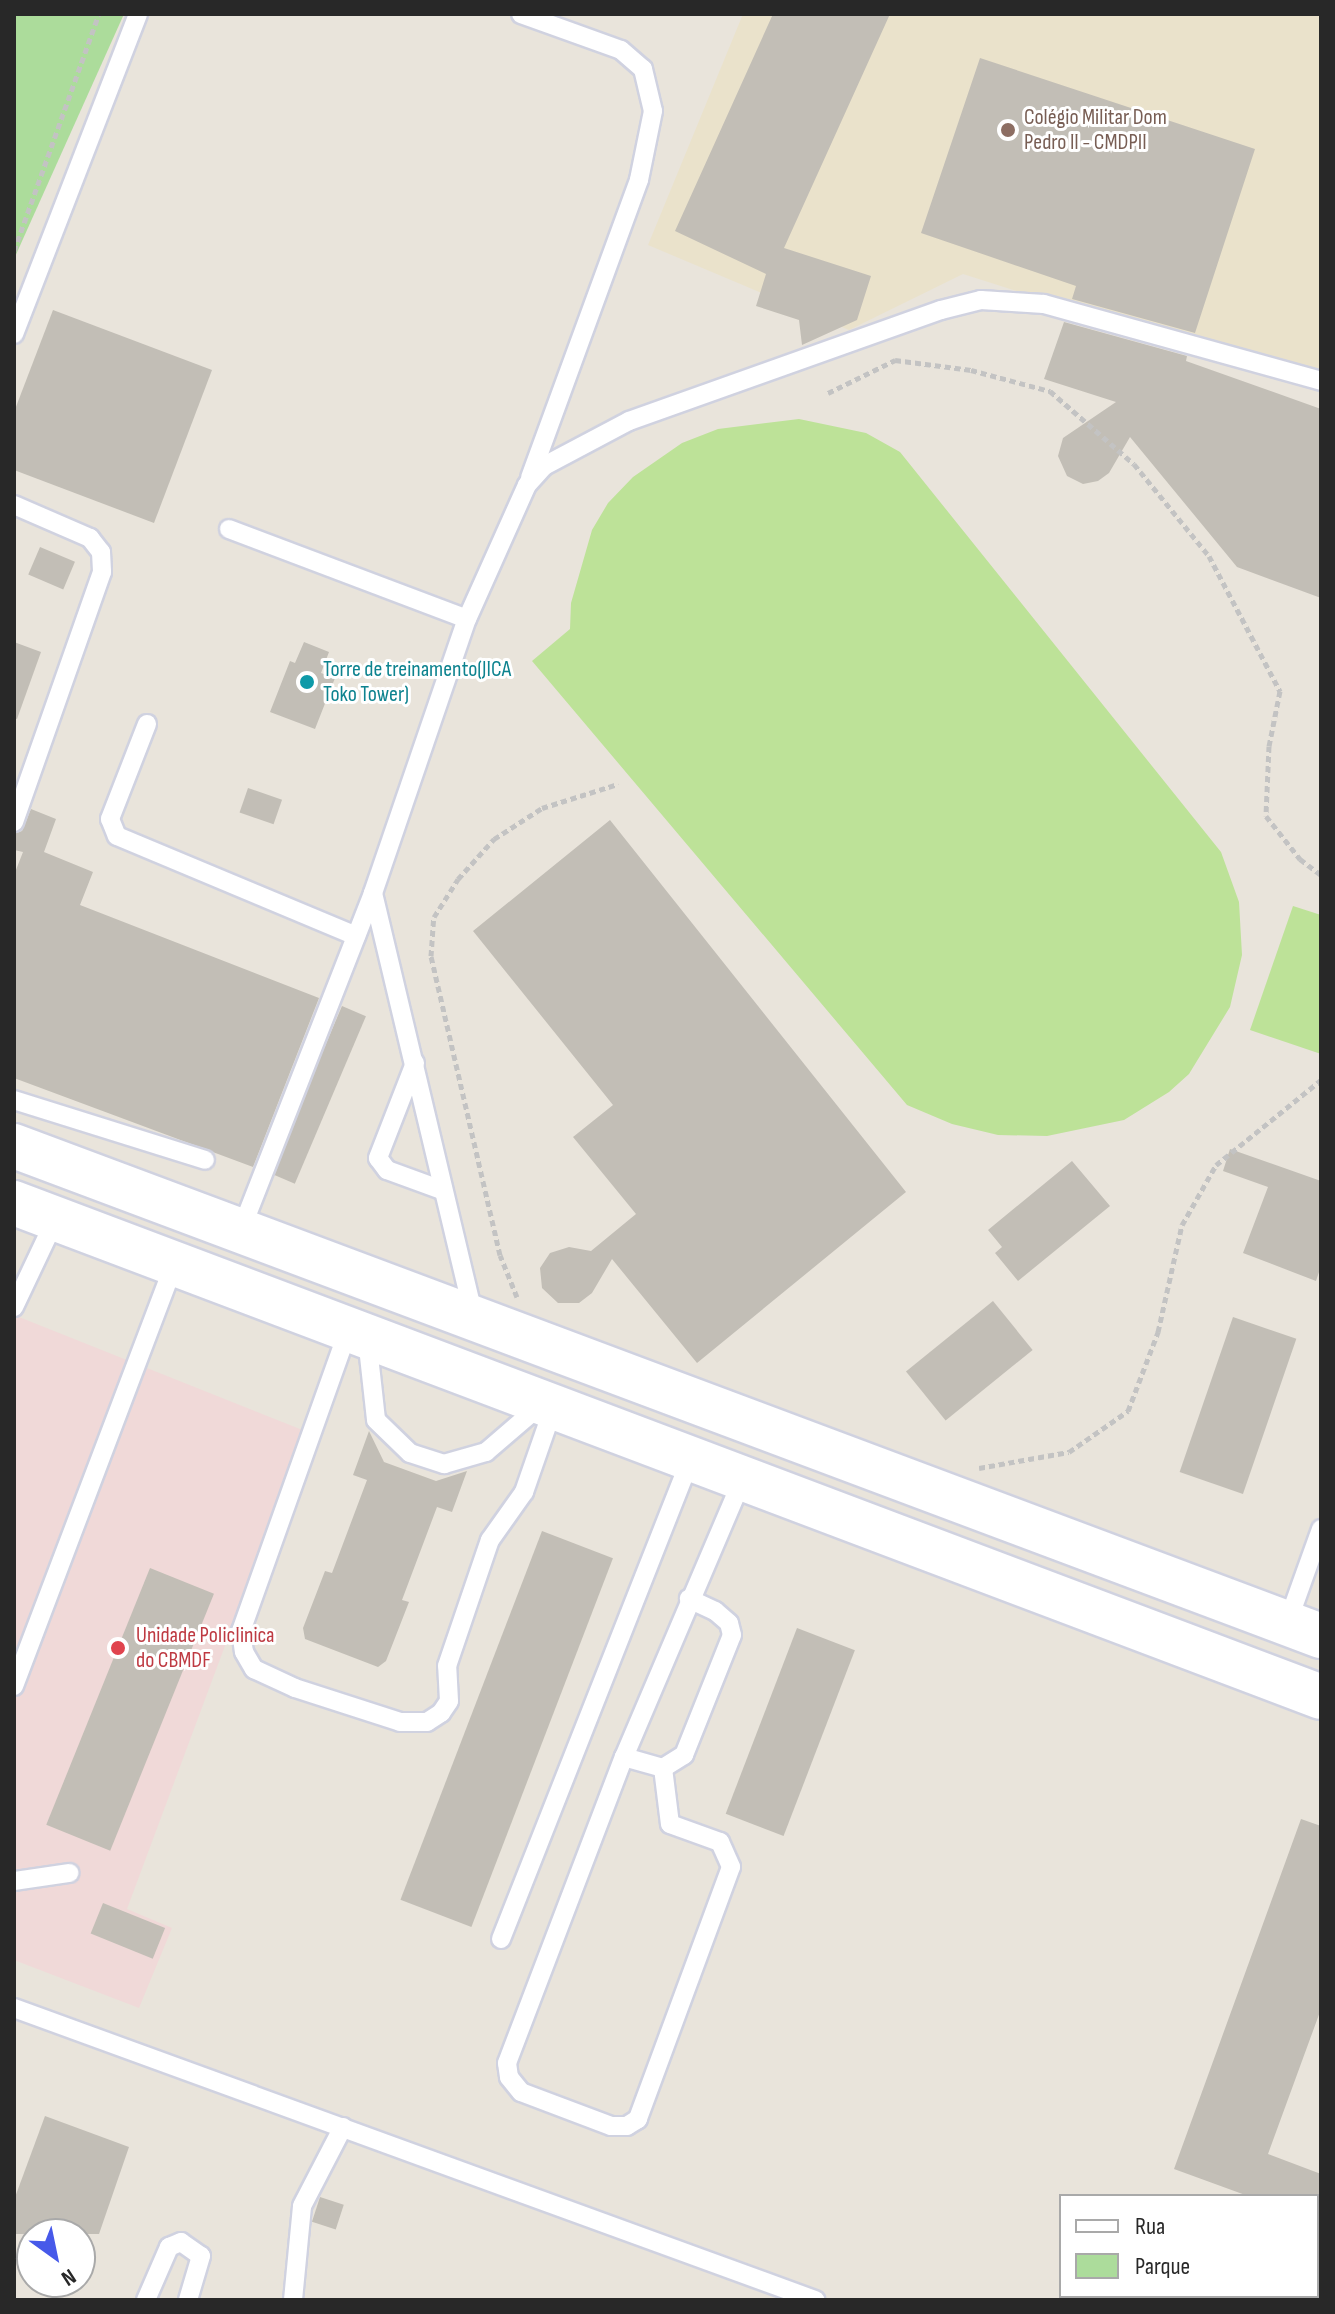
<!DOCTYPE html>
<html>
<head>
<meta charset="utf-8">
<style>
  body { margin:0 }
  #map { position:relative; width:1335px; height:2314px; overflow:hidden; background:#e9e4db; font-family:"Sofia Sans Condensed",sans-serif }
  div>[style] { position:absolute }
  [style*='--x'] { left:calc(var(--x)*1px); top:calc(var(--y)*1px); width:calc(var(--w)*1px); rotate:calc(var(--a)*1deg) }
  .education>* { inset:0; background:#eae2cb }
  .medical>* { inset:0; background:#f0d9d8 }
  .green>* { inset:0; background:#acdc9b }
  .pitch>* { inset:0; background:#bde298 }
  .building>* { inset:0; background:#c2beb6; transform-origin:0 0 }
  .path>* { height:5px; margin-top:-2.5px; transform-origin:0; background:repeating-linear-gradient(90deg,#c3c3c3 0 6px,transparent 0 10px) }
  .roads { filter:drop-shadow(2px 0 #d0d2e0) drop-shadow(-2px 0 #d0d2e0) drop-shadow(0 2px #d0d2e0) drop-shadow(0 -2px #d0d2e0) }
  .service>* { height:18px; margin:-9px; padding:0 9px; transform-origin:9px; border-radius:9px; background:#fff }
  .tertiary>* { height:44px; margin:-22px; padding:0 22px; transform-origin:22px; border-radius:22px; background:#fff }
  .dots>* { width:22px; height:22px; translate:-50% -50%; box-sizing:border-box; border:4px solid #fff; border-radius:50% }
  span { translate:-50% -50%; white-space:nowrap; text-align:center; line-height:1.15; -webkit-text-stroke:6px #fff; paint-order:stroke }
  .education-label { font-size:22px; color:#785e54 }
  .left { translate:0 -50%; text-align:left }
  .culture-label { font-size:22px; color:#0d838f }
  .health-label { font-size:22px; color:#be3a42 }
  .frame { position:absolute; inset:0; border:16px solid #282828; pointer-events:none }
  .legend { position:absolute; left:1059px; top:2194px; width:260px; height:104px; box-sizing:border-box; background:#fff; border:2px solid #a9a9a9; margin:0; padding:10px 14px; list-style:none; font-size:24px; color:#282828 }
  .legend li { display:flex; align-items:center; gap:16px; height:40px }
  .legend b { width:40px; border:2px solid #a9a9a9 }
  .north { position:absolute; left:16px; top:2218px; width:80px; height:80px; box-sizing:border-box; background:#fff; border:2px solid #a9a9a9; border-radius:50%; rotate:147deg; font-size:22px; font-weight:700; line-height:32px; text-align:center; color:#282828 }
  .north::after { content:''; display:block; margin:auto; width:28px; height:36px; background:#4759e9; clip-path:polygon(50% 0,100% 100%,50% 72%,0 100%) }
</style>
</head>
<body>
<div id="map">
  <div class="education">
    <div style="clip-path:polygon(743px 14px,1321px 14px,1321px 388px,963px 274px,849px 330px,648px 245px)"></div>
  </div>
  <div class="medical">
    <div style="clip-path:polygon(14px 1315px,305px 1431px,127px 1909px,172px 1928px,139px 2008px,14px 1960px)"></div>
  </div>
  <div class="green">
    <div style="clip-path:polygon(14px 14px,124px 14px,14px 259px)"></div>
  </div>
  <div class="pitch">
    <div style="clip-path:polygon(799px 419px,866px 433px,900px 452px,1221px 852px,1239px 902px,1242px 955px,1230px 1007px,1189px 1074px,1169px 1092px,1124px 1120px,1047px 1136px,998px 1135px,952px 1124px,907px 1105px,532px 661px,570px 629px,571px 603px,592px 530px,608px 503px,633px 477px,682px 443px,718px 429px)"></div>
    <div style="clip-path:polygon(1293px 906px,1321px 915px,1321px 1054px,1250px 1030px)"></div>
  </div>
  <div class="building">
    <div style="clip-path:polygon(773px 14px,890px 14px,784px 248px,871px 276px,857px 320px,802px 345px,799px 320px,756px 306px,766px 274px,675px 231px)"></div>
    <div style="clip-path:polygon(980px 58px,1255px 149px,1195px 333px,1072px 299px,1076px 286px,921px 233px)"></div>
    <div style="clip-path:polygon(53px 310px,212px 370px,154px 523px,14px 470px,14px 412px)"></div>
    <div style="clip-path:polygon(1064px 322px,1187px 356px,1186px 361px,1321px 409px,1321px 598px,1237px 567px,1130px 437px,1109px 473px,1098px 481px,1083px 484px,1067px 476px,1058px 456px,1063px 438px,1116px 402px,1044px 379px)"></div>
    <div style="left:40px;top:547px;width:38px;height:30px;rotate:23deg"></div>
    <div style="clip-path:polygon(14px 642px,41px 652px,17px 719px,14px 718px)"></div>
    <div style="clip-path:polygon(304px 642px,329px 652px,321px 673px,335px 678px,315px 729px,270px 712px,290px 661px,295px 663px)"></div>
    <div style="left:248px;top:788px;width:36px;height:26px;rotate:19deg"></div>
    <div style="clip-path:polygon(31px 809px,56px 819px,44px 852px,93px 872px,80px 905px,319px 998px,253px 1167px,14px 1078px,14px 875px,23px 852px,14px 850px,14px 834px,22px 831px)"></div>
    <div style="clip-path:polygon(610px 820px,906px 1192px,697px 1363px,612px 1259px,592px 1293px,579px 1303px,558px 1303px,542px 1288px,540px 1268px,550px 1253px,569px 1247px,591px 1251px,636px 1214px,573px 1137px,613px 1105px,473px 931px)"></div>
    <div style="left:342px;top:1006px;width:26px;height:182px;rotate:23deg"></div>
    <div style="clip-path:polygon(1230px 1149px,1321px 1181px,1321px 1266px,1316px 1281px,1243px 1253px,1268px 1187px,1223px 1171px)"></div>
    <div style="clip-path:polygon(1072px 1161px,1110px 1206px,1018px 1281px,995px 1253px,1002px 1247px,988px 1230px)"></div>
    <div style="left:993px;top:1301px;width:63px;height:112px;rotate:51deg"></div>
    <div style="left:1233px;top:1317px;width:67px;height:164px;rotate:19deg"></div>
    <div style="clip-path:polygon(369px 1431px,384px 1462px,436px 1481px,467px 1471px,452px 1512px,437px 1507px,402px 1600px,409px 1602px,386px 1661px,378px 1667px,305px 1639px,303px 1628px,325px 1571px,332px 1573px,367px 1480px,353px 1475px)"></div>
    <div style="left:542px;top:1531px;width:76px;height:395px;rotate:21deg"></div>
    <div style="left:150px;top:1568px;width:69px;height:277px;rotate:22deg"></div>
    <div style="left:797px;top:1628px;width:62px;height:199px;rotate:21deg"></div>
    <div style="clip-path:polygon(1301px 1819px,1321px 1826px,1321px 2009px,1268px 2154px,1321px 2174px,1321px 2196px,1248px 2196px,1174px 2169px)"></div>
    <div style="left:103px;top:1903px;width:67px;height:33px;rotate:22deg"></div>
    <div style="clip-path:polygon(45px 2116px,129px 2147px,99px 2234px,14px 2234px,14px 2200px)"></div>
    <div style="left:320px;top:2197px;width:25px;height:26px;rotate:18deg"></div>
  </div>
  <div class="path">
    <div style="--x:14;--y:251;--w:252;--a:-70.3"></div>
    <div style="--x:828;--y:393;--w:75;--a:-26.2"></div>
    <div style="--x:895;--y:360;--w:77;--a:7.5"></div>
    <div style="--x:971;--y:370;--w:82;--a:14.9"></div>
    <div style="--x:1050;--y:391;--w:111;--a:41"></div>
    <div style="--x:1134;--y:464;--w:119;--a:50.8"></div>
    <div style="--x:1209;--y:556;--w:153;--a:62.3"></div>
    <div style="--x:1280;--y:691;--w:56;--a:101.3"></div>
    <div style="--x:1269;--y:746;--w:70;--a:92.5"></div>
    <div style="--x:1266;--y:816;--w:55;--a:51.7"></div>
    <div style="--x:1300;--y:859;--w:26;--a:37"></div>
    <div style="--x:517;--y:1297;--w:45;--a:-112"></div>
    <div style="--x:500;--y:1255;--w:307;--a:-103"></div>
    <div style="--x:431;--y:956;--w:39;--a:-86"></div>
    <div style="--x:434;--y:917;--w:45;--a:-57.7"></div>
    <div style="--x:458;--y:879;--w:54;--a:-48"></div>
    <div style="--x:494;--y:839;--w:57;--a:-32.9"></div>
    <div style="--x:542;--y:808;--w:80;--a:-17.5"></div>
    <div style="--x:979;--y:1468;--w:91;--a:-10.1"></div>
    <div style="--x:1069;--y:1452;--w:72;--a:-34.8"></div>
    <div style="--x:1128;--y:1411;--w:85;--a:-69.2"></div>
    <div style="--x:1158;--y:1332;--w:110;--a:-77.4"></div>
    <div style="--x:1182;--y:1225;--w:69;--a:-60.5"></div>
    <div style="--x:1216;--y:1165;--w:135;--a:-39"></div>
  </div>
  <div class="roads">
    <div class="service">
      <div style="--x:521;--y:14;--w:106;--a:19.8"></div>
      <div style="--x:621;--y:50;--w:29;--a:41"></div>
      <div style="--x:643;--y:69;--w:43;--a:76.6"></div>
      <div style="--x:653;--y:111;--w:70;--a:101.5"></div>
      <div style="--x:639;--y:180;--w:317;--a:110.1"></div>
      <div style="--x:14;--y:334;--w:343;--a:-68.8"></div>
      <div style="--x:14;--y:505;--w:83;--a:23.5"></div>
      <div style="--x:90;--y:538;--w:18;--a:52"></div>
      <div style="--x:101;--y:552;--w:20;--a:87"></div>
      <div style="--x:102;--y:572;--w:265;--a:109.4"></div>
      <div style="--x:229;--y:529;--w:254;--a:20.7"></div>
      <div style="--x:147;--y:724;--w:102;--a:111.3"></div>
      <div style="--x:110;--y:819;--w:18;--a:68"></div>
      <div style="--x:117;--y:836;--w:259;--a:22.7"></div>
      <div style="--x:373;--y:893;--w:433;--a:76.6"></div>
      <div style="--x:415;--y:1063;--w:102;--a:111.3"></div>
      <div style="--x:378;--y:1158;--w:15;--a:53"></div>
      <div style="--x:387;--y:1170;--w:59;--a:20"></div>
      <div style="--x:14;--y:1100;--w:200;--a:17.4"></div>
      <div style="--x:241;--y:1230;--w:362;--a:-68.6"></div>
      <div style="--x:373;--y:893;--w:290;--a:-71.1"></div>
      <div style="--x:467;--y:619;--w:147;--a:-65.9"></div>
      <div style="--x:527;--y:485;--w:25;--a:-48"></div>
      <div style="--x:544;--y:466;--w:96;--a:-27.9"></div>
      <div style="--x:629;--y:421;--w:331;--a:-19.6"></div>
      <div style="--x:941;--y:310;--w:41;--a:-14"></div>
      <div style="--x:981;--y:300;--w:63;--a:3.6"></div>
      <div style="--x:1044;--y:304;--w:288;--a:15.5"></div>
      <div style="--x:14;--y:1307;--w:98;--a:-64.7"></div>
      <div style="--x:349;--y:1328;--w:322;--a:109.6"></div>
      <div style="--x:241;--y:1631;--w:21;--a:82"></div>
      <div style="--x:244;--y:1652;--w:20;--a:60"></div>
      <div style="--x:254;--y:1669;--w:45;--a:24.9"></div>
      <div style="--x:295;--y:1688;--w:110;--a:17.9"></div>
      <div style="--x:400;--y:1722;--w:27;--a:0"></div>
      <div style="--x:427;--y:1722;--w:17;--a:-33"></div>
      <div style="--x:441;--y:1713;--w:14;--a:-56"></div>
      <div style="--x:449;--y:1701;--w:35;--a:-93"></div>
      <div style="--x:447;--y:1666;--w:133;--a:-71.2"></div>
      <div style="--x:490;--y:1540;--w:59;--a:-54.7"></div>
      <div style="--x:524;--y:1492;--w:91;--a:-70.8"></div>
      <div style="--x:367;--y:1338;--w:82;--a:83.7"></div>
      <div style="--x:376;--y:1420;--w:47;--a:44.1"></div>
      <div style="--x:410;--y:1453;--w:36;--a:18"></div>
      <div style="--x:444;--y:1464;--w:44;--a:-15.9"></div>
      <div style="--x:486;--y:1452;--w:75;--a:-40.7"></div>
      <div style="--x:1287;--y:1624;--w:101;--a:-70.3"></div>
      <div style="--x:14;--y:1686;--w:453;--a:-69.2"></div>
      <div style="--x:624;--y:1757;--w:41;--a:15.8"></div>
      <div style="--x:663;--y:1768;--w:25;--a:-32"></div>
      <div style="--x:684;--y:1755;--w:129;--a:-68.2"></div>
      <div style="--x:732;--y:1635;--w:12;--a:-104"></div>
      <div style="--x:729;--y:1623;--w:18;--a:-139"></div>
      <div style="--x:715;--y:1611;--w:29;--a:-155"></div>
      <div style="--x:663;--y:1768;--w:56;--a:82.9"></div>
      <div style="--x:670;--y:1824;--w:53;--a:19.8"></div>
      <div style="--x:720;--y:1842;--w:27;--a:66"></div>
      <div style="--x:731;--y:1867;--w:269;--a:110.3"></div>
      <div style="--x:638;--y:2119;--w:13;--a:148"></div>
      <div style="--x:627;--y:2126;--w:16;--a:180"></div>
      <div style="--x:611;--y:2126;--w:96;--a:-159.3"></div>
      <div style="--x:521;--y:2092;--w:19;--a:-129"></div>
      <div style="--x:509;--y:2077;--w:14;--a:-98"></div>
      <div style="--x:507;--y:2063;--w:328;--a:-69.1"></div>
      <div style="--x:624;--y:1757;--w:303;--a:-66.9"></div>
      <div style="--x:14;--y:1881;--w:56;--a:-8.3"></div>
      <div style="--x:501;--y:1939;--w:517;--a:-68.45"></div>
      <div style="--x:14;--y:2008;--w:853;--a:20.03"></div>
      <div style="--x:146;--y:2300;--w:58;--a:-66.5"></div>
      <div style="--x:169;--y:2247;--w:13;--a:-23"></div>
      <div style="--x:181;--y:2242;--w:24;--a:35"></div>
      <div style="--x:201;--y:2256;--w:46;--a:106.5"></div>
      <div style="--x:293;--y:2300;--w:94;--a:-84.5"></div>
      <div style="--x:302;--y:2206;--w:89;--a:-62.6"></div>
    </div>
    <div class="tertiary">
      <div style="--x:14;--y:1146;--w:1396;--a:20.55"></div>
      <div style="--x:14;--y:1203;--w:1397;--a:20.7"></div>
    </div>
  </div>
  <div class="dots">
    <div style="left:1008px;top:130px;background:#8d6e63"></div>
    <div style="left:307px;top:682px;background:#0f9aa8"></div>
    <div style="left:118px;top:1648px;background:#e0444e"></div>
  </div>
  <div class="education-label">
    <span class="left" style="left:1024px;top:130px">Colégio Militar Dom<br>Pedro II - CMDPII</span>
  </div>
  <div class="culture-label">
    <span class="left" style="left:323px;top:682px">Torre de treinamento(JICA<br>Toko Tower)</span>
  </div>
  <div class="health-label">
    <span class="left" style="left:136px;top:1648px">Unidade Policlinica<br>do CBMDF</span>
  </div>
  <div class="frame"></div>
  <ul class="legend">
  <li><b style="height:10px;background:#fff"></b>Rua</li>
  <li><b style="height:22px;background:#acdc9b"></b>Parque</li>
  </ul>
  <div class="north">N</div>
</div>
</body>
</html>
